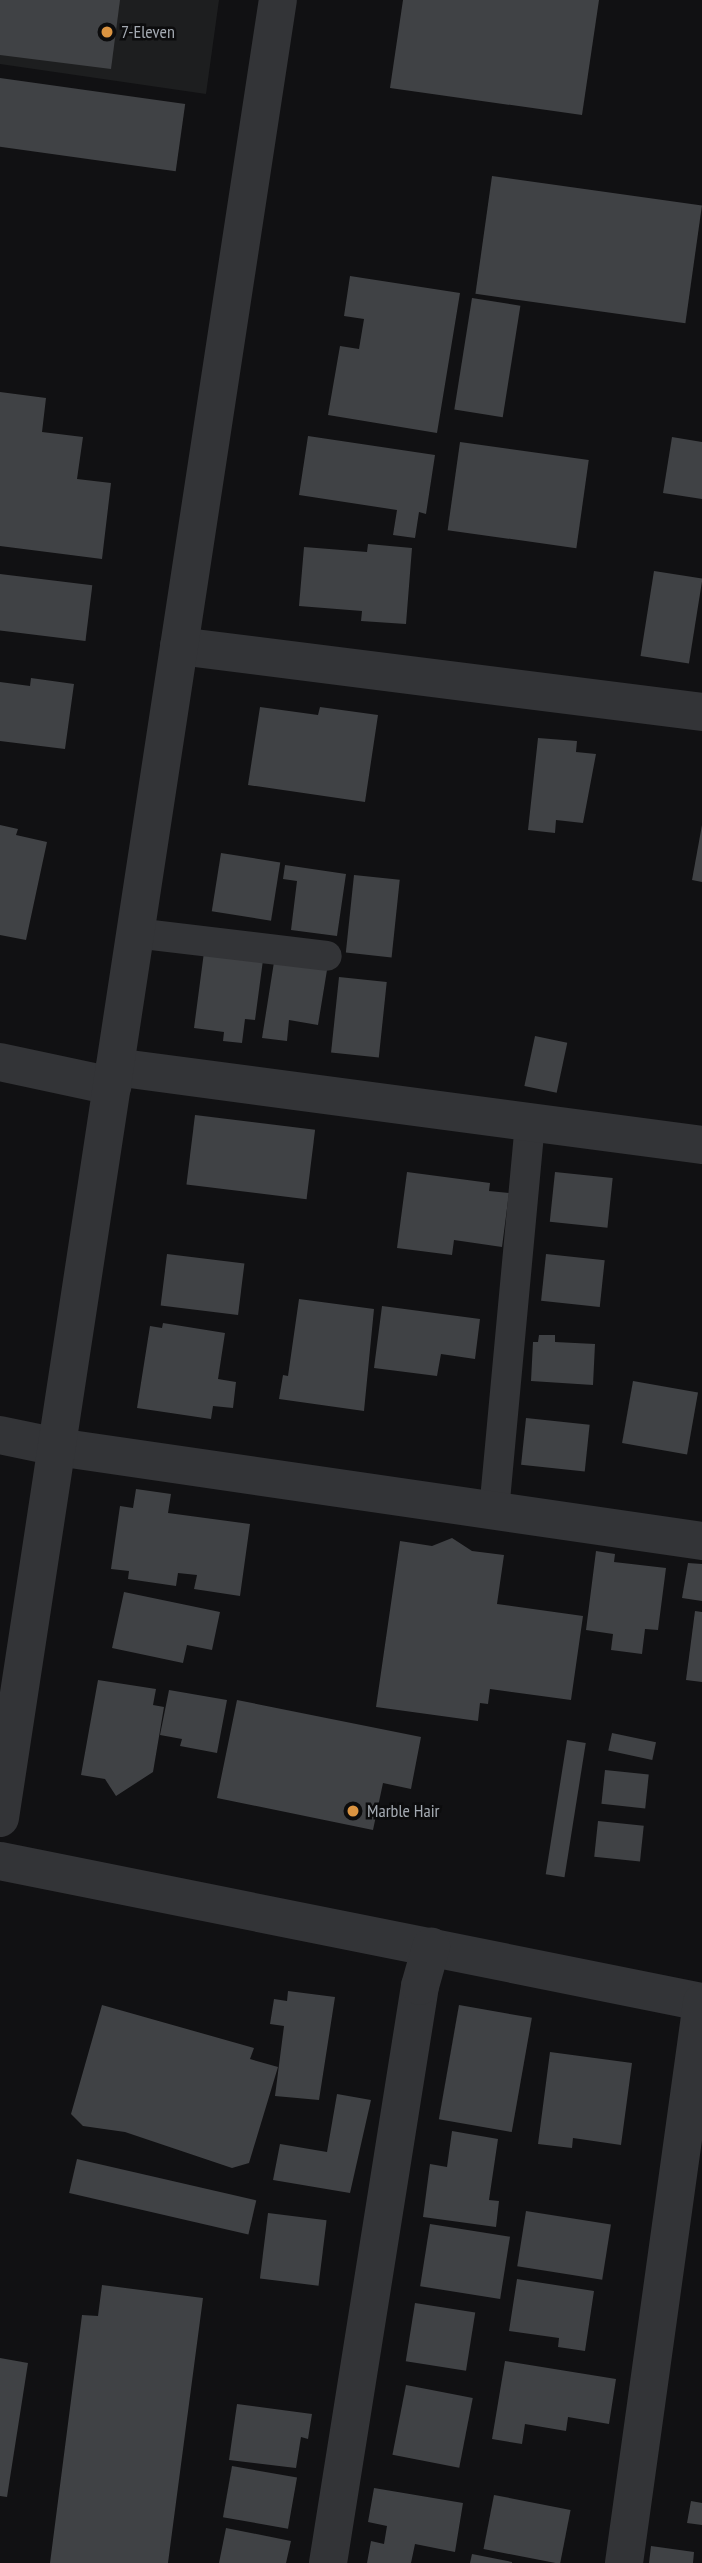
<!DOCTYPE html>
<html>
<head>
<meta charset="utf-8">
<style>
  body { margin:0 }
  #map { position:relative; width:702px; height:2563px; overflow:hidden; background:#111113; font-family:"PT Sans Narrow",sans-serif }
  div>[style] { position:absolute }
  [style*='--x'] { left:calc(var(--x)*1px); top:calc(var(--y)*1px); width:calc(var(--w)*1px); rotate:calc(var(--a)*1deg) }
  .built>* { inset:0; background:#1d1e1f }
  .building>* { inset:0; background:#404245; transform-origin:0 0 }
  .lane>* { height:30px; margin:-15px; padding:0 15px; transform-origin:15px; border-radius:15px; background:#333437 }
  .street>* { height:38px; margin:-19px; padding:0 19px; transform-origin:19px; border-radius:19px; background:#333437 }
  .dots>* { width:19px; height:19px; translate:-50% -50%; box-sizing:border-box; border:4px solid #0c0c0d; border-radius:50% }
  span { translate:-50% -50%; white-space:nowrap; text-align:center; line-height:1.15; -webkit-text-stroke:5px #0c0c0d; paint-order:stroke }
  .poi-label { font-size:18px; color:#a4aab2 }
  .left { translate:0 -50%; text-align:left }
</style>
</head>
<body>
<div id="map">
  <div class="built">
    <div style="clip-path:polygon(0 0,219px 0,206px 94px,0 64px)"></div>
  </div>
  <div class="building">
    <div style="clip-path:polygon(0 0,120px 0,111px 69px,0 55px)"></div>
    <div style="clip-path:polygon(403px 0,599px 0,582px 115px,390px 88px)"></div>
    <div style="left:0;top:78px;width:187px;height:68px;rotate:8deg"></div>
    <div style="left:492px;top:176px;width:212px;height:119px;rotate:8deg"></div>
    <div style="clip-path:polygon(350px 276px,460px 293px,437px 433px,328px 415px,340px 346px,359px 349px,364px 319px,344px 316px)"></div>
    <div style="left:472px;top:298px;width:49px;height:113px;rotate:9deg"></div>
    <div style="clip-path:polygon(0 392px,46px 398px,42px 432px,83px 437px,77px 479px,111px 483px,102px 559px,0 546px)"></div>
    <div style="clip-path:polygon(308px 436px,435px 455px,426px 514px,419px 512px,415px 538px,393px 535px,397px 510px,299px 495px)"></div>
    <div style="clip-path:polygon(672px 437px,702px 442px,702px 499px,663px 493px)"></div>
    <div style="left:460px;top:442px;width:130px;height:89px;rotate:8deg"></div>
    <div style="clip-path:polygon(368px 544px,412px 548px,406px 624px,361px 621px,362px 611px,299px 606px,304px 547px,367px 552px)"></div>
    <div style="left:654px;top:571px;width:49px;height:86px;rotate:9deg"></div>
    <div style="left:0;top:574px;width:93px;height:56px;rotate:7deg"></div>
    <div style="clip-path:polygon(31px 678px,74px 684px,65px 749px,0 741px,0 682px,30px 686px)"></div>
    <div style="clip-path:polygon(260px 707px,318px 715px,320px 707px,378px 715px,365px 802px,248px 785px)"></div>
    <div style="clip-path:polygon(538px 738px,577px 741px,576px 752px,596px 754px,583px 823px,556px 820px,555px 833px,528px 830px)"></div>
    <div style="clip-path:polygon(0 825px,18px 829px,16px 835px,47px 842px,26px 940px,0 935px)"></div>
    <div style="clip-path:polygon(702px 825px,702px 882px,692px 880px)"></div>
    <div style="left:221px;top:853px;width:60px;height:59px;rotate:9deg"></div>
    <div style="clip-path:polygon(285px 865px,346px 874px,337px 936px,291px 930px,297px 881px,283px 879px)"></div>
    <div style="left:354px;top:875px;width:46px;height:78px;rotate:6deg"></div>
    <div style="clip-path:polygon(204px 952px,263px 960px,255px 1020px,245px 1019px,242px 1043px,223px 1041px,224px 1032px,194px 1028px)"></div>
    <div style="clip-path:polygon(274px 962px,327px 970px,318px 1025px,289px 1020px,287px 1041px,262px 1038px)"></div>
    <div style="left:339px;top:977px;width:48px;height:76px;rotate:6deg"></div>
    <div style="left:535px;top:1036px;width:33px;height:51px;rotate:12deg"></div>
    <div style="left:195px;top:1115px;width:121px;height:70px;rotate:7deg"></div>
    <div style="clip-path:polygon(407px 1172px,490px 1183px,489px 1191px,509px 1193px,502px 1247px,454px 1240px,452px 1255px,397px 1248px)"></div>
    <div style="left:555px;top:1172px;width:58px;height:50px;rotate:6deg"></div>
    <div style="left:167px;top:1254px;width:78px;height:52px;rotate:7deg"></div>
    <div style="left:546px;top:1254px;width:59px;height:47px;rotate:6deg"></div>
    <div style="clip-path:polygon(299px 1299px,374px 1309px,364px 1411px,279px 1399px,283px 1375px,288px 1376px)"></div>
    <div style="clip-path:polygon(382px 1306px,480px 1319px,475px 1359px,441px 1354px,437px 1376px,374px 1368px)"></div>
    <div style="clip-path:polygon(163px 1323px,225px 1333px,218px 1379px,236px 1382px,233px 1408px,213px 1406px,211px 1419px,137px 1408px,150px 1326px,162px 1328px)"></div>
    <div style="clip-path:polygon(539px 1335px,555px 1335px,555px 1342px,595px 1344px,593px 1385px,531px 1381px,533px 1342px,538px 1342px)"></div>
    <div style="left:633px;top:1381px;width:66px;height:63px;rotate:10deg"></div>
    <div style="left:526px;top:1418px;width:64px;height:47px;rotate:6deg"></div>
    <div style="clip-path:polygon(136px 1489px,171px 1494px,168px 1513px,250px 1524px,240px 1596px,194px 1589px,197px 1575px,178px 1573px,176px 1586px,128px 1579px,129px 1571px,111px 1569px,120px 1506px,133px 1508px)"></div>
    <div style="clip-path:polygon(452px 1538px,472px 1551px,504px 1555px,497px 1604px,583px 1616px,571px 1700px,490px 1689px,488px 1704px,480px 1703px,478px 1721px,376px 1707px,400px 1541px,432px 1546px)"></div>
    <div style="clip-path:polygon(596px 1551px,615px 1554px,614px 1562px,666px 1568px,658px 1630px,645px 1629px,642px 1654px,611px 1650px,613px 1634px,586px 1630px)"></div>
    <div style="clip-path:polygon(688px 1563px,702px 1564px,702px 1601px,682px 1598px)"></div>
    <div style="clip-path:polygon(124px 1592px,220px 1612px,212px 1650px,187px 1645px,183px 1663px,112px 1648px)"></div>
    <div style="clip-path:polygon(695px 1611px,702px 1612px,702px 1682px,686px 1680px)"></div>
    <div style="clip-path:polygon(98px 1680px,156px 1689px,153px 1705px,164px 1707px,153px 1772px,116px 1796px,105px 1779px,81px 1775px)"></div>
    <div style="clip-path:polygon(169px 1690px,227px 1700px,217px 1753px,180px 1746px,182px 1739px,160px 1735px)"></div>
    <div style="clip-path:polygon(237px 1700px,421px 1737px,411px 1789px,383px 1783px,373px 1830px,217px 1798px)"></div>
    <div style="left:612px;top:1733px;width:45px;height:18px;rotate:12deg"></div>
    <div style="left:567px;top:1740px;width:19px;height:136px;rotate:9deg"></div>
    <div style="left:605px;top:1770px;width:44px;height:34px;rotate:6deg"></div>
    <div style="left:598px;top:1821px;width:46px;height:36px;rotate:6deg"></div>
    <div style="clip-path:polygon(288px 1991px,335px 1997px,319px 2100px,275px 2096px,284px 2026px,270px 2024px,274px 1999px,287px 2001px)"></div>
    <div style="clip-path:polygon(102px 2005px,254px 2048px,250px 2059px,278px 2067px,249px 2163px,232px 2168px,125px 2132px,83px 2126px,71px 2114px)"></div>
    <div style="left:459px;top:2005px;width:74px;height:116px;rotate:10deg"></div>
    <div style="clip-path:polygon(550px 2052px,632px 2063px,621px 2145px,573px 2138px,572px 2148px,538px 2144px)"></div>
    <div style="clip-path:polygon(337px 2094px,371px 2100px,350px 2193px,273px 2180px,280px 2144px,327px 2152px)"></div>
    <div style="clip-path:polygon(452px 2131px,498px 2139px,489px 2200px,499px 2201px,496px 2227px,423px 2217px,430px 2164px,447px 2167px)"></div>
    <div style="left:77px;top:2159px;width:184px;height:35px;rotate:13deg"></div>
    <div style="left:526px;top:2211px;width:86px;height:56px;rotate:9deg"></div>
    <div style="left:268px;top:2213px;width:59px;height:66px;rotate:7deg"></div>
    <div style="left:430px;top:2224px;width:81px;height:63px;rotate:9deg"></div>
    <div style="clip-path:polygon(517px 2279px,594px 2291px,585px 2351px,558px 2347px,559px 2338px,509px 2331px)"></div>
    <div style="clip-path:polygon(102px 2285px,203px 2298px,168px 2563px,50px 2563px,82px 2315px,98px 2316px)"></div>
    <div style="left:415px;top:2303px;width:61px;height:59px;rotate:9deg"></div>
    <div style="clip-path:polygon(0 2358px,28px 2363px,7px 2497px,0 2496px)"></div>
    <div style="clip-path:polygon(505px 2361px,616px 2379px,609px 2424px,568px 2417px,566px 2431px,525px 2424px,522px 2444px,492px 2439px)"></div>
    <div style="left:406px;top:2385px;width:68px;height:71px;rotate:11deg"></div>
    <div style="clip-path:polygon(237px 2404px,312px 2414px,308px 2439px,301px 2437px,296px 2468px,229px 2460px)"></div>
    <div style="left:232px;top:2466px;width:66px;height:52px;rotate:10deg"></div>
    <div style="clip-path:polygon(374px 2488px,463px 2503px,455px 2552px,415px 2544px,411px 2563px,367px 2563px,371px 2541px,384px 2544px,387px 2526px,368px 2522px)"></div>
    <div style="left:494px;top:2495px;width:78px;height:55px;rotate:11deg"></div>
    <div style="clip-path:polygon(691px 2501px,702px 2503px,702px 2525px,687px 2523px)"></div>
    <div style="clip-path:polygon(226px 2528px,291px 2541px,286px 2563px,219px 2563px)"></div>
    <div style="clip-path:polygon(651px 2546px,694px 2552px,693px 2563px,649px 2563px)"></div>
    <div style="clip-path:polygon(472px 2554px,512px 2562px,512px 2563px,470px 2563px)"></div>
  </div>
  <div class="lane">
    <div style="--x:135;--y:933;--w:193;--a:6.8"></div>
    <div style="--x:494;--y:1511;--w:391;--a:-84.7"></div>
  </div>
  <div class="street">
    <div style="--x:179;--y:646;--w:527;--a:7.19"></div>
    <div style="--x:0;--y:1062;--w:115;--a:12.1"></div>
    <div style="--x:115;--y:1067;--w:592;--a:7.57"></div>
    <div style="--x:0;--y:1435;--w:58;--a:11.9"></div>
    <div style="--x:57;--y:1447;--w:652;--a:8.29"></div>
    <div style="--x:0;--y:1818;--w:1839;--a:-81.31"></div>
    <div style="--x:0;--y:1861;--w:716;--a:11.36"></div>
    <div style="--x:328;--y:2563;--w:584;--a:-80.94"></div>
    <div style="--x:420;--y:1986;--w:41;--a:-74.2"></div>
    <div style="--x:624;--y:2563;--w:566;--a:-82.08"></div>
  </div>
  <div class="dots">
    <div style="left:107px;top:32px;background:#db9441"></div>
    <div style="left:353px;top:1811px;background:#db9441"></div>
  </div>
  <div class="poi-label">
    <span class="left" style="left:121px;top:32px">7-Eleven</span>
    <span class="left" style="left:367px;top:1811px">Marble Hair</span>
  </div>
</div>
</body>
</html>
